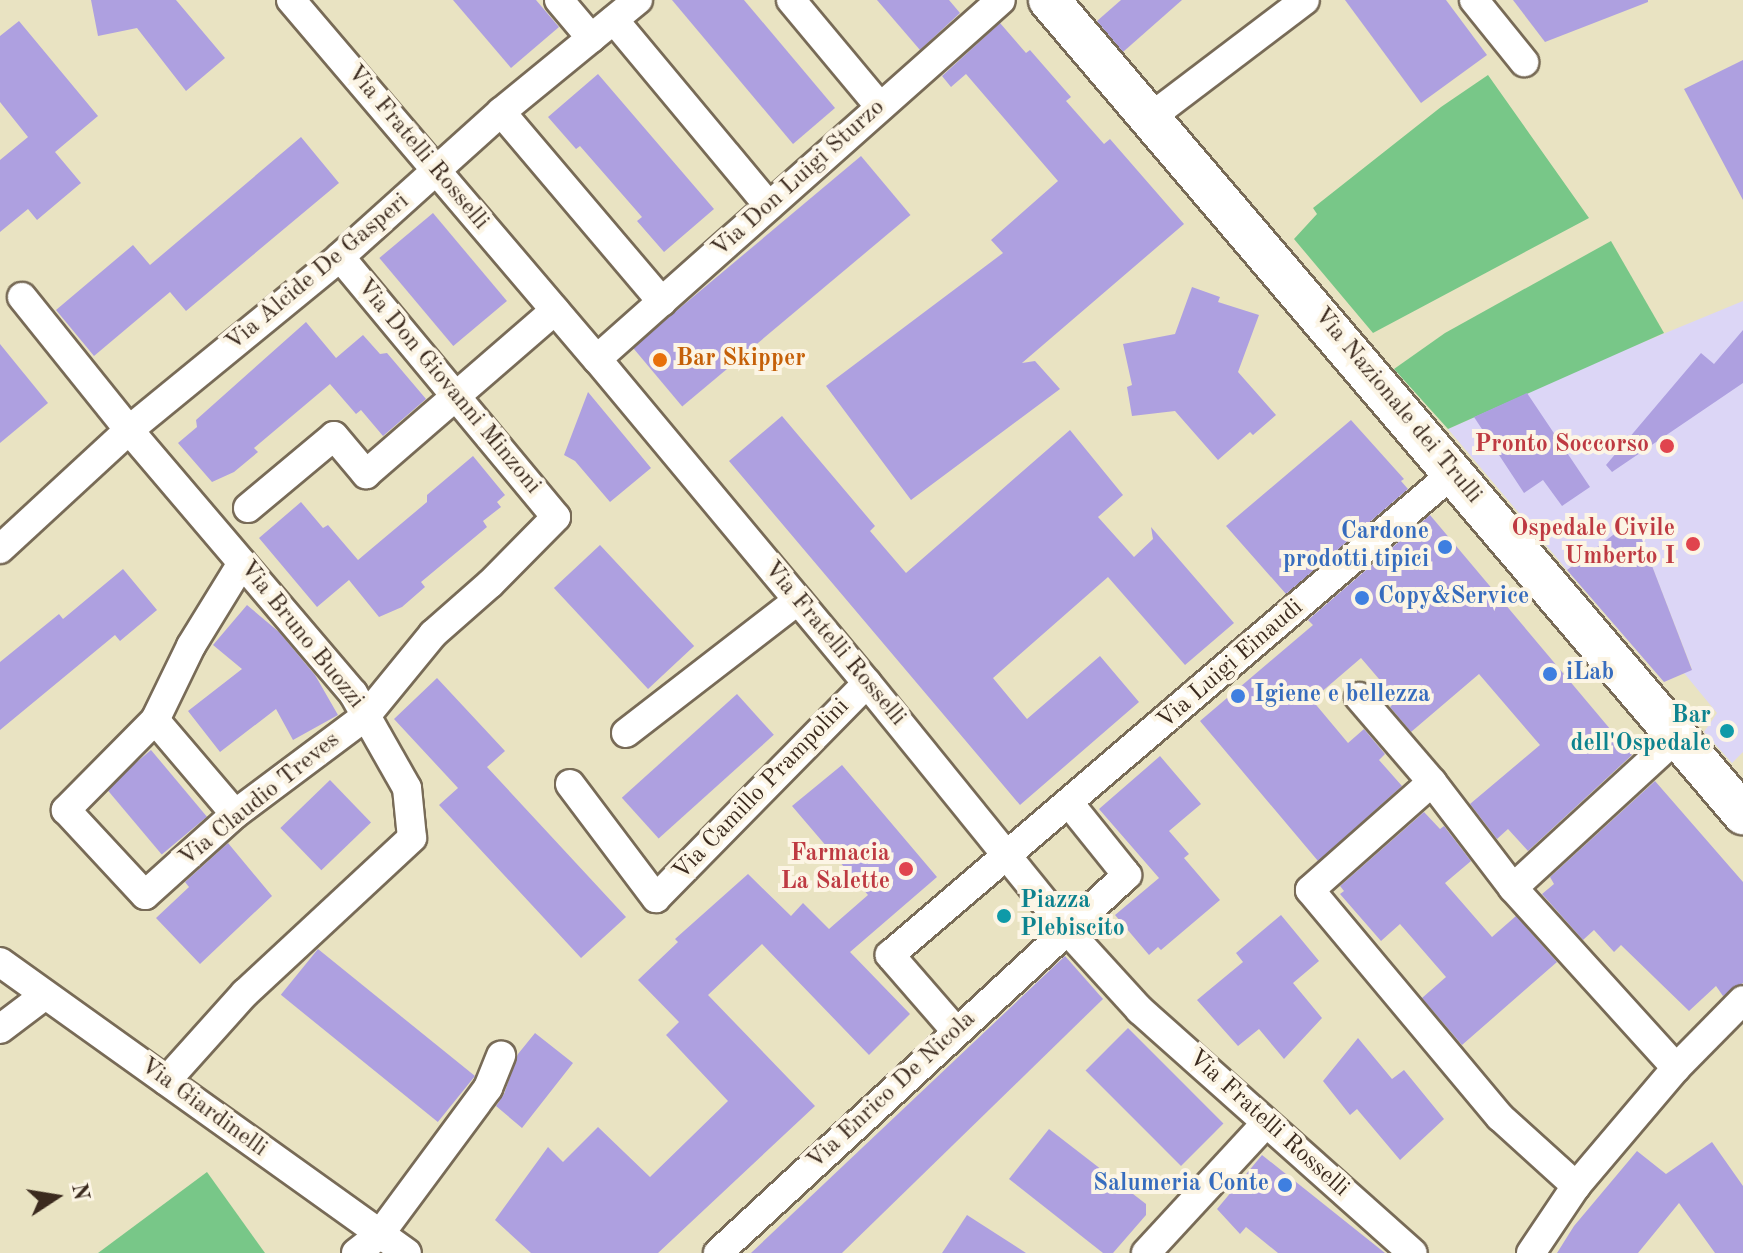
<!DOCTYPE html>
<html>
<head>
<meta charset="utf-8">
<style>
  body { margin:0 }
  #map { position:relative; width:1743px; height:1253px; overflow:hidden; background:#e9e3c2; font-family:"Old Standard TT",serif }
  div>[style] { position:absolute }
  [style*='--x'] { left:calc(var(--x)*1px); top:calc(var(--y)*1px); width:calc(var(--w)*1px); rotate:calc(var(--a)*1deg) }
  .built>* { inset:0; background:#dcd6f6 }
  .green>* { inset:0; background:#78c788 }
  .building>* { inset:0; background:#aea0e0; transform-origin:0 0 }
  .roads { filter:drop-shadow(2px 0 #786b57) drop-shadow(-2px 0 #786b57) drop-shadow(0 2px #786b57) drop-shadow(0 -2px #786b57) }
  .street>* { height:28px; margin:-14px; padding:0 14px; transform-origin:14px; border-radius:14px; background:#fff }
  .secondary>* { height:40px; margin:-20px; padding:0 20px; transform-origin:20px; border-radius:20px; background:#fff }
  .dots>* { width:22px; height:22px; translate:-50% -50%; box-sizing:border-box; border:4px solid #fcf5e5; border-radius:50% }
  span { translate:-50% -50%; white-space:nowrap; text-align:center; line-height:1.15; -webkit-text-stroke:8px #fcf5e5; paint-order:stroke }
  .street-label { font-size:24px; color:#3b2a1e }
  .food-label { font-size:24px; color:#c56008; font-weight:700 }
  .left { translate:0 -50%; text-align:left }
  .health-label { font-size:24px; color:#be3a42; font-weight:700 }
  .right { translate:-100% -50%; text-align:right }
  .shop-label { font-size:24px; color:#366cbe; font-weight:700 }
  .culture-label { font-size:24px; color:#0d838f; font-weight:700 }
  .north { position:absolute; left:16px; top:1157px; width:80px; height:80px; -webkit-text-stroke:6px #fcf5e5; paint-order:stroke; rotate:78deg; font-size:22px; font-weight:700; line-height:32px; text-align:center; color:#3b2a1e }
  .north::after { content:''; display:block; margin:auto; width:28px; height:36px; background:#3b2a1e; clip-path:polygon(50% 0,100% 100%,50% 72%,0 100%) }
</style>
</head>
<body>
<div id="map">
  <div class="built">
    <div style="clip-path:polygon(1743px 301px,1743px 752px,1732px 763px,1704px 732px,1717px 713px,1684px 673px,1692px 669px,1634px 520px,1567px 570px,1448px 429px,1617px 353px)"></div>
  </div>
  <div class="green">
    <div style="clip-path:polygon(1488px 75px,1589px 218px,1373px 333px,1294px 239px,1317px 214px,1313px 208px,1441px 107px)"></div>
    <div style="clip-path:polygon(1611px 241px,1664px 333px,1448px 429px,1394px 369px,1445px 333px)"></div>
    <div style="clip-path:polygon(207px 1172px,265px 1253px,98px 1253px)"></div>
  </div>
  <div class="building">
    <div style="clip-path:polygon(91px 0,176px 0,225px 58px,186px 91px,137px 28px,98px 36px)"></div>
    <div style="clip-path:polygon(453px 0,536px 0,559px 27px,511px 68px)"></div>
    <div style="clip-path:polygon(672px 0,744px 0,835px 108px,793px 144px)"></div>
    <div style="clip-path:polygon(877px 0,949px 0,960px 13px,920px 50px)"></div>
    <div style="clip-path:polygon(1121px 0,1182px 0,1123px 52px,1097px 21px)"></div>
    <div style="clip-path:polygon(1345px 0,1446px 0,1487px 55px,1421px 103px)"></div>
    <div style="clip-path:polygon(1513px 0,1648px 0,1648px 2px,1545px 42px)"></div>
    <div style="clip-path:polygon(19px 21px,98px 116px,55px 152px,81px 183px,37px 220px,28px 209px,0 232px,0 160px,28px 137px,0 102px,0 36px)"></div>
    <div style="clip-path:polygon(1000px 23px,1026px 53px,1030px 50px,1071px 97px,1066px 101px,1104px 144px,1110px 139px,1184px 224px,1022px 363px,1035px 361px,1060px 389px,911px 500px,826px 386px,1003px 253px,991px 240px,1058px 181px,966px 74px,951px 87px,942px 76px)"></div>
    <div style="clip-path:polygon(1743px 60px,1743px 200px,1684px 89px)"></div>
    <div style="clip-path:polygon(598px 74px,714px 209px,664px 252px,637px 221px,642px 217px,580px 146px,576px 149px,548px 117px)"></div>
    <div style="clip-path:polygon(301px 137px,339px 183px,186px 311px,170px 292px,94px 356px,56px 310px,133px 245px,150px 265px)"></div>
    <div style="left:861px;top:156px;width:77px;height:298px;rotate:50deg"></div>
    <div style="left:433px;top:213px;width:115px;height:70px;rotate:50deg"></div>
    <div style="clip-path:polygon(1192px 287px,1220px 297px,1218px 302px,1259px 315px,1238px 372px,1276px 415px,1253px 435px,1250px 432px,1218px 460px,1175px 411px,1132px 416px,1127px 387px,1132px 385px,1123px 344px,1175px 334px)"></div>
    <div style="clip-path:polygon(306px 322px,336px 358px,363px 335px,380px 354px,387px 353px,426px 399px,383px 436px,361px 410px,356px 414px,330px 384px,254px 448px,258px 452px,234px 472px,212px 482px,178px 443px,197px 427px,196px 420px)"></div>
    <div style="clip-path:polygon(1743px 330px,1743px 383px,1612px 472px,1606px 465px,1701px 353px,1714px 364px)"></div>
    <div style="clip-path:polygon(0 344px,48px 403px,0 443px)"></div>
    <div style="clip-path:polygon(588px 392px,651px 468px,610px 502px,575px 461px,564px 455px)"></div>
    <div style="clip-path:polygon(1527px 393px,1590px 487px,1562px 506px,1543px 480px,1524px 493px,1474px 417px)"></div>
    <div style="clip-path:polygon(782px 416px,875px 526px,870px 531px,906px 573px,1070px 430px,1123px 495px,1098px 517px,1134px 557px,1153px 539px,1151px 527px,1234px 623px,1185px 665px,1108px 577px,993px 678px,1027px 719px,1100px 656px,1139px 702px,1020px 805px,729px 461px)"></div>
    <div style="clip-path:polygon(1351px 420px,1404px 479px,1401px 481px,1408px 489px,1286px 594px,1226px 526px)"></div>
    <div style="clip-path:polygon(473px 456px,505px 495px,497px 502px,501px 507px,483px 521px,487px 527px,421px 582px,425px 587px,402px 607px,379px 617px,349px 580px,317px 607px,259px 538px,301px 502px,323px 528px,328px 525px,358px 560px,427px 502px,427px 495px)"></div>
    <div style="clip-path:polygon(1430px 515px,1632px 755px,1528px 851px,1508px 829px,1497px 839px,1470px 804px,1540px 745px,1479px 674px,1411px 732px,1390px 707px,1397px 700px,1361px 658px,1312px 700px,1348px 743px,1364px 729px,1385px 754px,1379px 760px,1402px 786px,1318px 861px,1200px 721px,1313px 625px,1308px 620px)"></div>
    <div style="clip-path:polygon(1634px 519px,1692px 670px,1664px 682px,1567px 570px)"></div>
    <div style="left:600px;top:545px;width:138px;height:63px;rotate:47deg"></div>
    <div style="clip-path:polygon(123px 569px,157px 610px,120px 641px,115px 635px,0 730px,0 662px,59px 614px,63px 619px)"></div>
    <div style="clip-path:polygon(247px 605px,279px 632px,315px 675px,338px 715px,293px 740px,276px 709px,220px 752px,188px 711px,242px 669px,213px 645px)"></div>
    <div style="clip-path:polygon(437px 678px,505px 751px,487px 767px,626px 917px,581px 958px,439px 805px,458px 788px,394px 719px)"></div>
    <div style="left:737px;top:694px;width:55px;height:155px;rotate:48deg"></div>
    <div style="left:151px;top:750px;width:87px;height:59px;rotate:50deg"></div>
    <div style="clip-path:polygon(1160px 756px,1201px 804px,1169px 831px,1189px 854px,1184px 858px,1220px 900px,1161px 950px,1158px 947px,1149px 955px,1115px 915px,1159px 878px,1099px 809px)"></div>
    <div style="clip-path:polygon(842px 765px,937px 877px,850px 952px,910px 1014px,869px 1055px,762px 944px,708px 995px,815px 1106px,658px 1253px,531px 1253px,495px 1220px,548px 1147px,563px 1162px,598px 1127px,650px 1177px,728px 1101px,666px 1035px,679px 1022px,638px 980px,678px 942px,675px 939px,748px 874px,791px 916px,803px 903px,829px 929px,868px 895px,792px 806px)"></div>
    <div style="left:330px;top:780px;width:59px;height:69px;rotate:46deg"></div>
    <div style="clip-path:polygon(1655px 781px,1743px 882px,1743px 983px,1723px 996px,1716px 986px,1689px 1011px,1621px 945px,1614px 952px,1594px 930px,1583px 940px,1542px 894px,1554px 884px,1550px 877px)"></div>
    <div style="clip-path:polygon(1424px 812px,1440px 829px,1444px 826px,1471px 861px,1445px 883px,1492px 937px,1516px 916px,1557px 962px,1462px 1045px,1422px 998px,1446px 977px,1400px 924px,1381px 941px,1340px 894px,1344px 891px,1340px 886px)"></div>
    <div style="clip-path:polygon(228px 843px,272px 896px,200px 964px,156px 918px,189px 887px,185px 882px)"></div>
    <div style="clip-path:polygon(1281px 915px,1319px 961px,1293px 983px,1322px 1018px,1284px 1059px,1259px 1029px,1238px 1046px,1197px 1000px,1243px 962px,1236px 953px)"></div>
    <div style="left:318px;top:949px;width:202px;height:59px;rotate:39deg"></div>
    <div style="clip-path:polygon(1065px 956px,1103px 999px,842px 1253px,751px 1253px)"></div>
    <div style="left:1128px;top:1028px;width:135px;height:60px;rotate:45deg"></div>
    <div style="clip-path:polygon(535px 1033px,573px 1063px,522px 1128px,496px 1106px,504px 1094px,518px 1054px)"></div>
    <div style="clip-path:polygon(1358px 1038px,1392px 1079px,1404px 1070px,1444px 1119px,1400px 1160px,1357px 1109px,1350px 1115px,1323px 1081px)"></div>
    <div style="clip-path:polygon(1049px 1129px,1146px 1204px,1146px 1215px,1113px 1253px,1103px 1253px,1009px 1179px)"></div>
    <div style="clip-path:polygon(1712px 1142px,1743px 1186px,1743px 1253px,1715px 1253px,1679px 1203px,1638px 1253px,1557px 1253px,1574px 1226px,1637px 1151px,1666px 1174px)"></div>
    <div style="clip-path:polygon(1262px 1155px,1385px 1253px,1278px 1253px,1246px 1227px,1240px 1234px,1217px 1209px)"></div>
    <div style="clip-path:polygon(967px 1215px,1026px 1253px,942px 1253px)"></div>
  </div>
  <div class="roads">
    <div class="street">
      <div style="--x:291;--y:0;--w:472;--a:49.6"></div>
      <div style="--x:597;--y:359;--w:422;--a:50.2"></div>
      <div style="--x:867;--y:683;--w:316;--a:51"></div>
      <div style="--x:1066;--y:929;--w:110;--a:47.6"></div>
      <div style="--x:1140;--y:1010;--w:365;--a:41.7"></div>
      <div style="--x:559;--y:0;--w:50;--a:49.9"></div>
      <div style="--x:791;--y:0;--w:139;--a:50.2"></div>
      <div style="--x:1474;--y:0;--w:80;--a:51.1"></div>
      <div style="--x:614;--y:20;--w:242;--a:50.2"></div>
      <div style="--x:501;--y:112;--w:249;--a:49.7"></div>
      <div style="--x:1151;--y:117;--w:193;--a:-37.2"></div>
      <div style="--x:22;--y:297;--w:171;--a:51.2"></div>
      <div style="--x:129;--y:430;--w:345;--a:49.6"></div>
      <div style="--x:353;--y:693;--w:109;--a:60.4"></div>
      <div style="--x:407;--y:788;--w:50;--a:84.3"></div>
      <div style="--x:412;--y:838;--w:228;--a:137.1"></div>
      <div style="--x:245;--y:993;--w:118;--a:131.9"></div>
      <div style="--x:597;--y:359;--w:540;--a:-41.62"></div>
      <div style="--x:248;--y:508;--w:112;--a:-39.9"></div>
      <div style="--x:334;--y:436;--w:50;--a:49.9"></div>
      <div style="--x:366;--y:474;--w:250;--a:-40.9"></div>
      <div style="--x:0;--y:549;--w:176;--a:-42.7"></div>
      <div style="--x:129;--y:430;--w:273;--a:-39.3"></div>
      <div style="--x:340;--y:257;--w:217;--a:-42"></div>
      <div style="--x:501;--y:112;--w:177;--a:-39.3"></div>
      <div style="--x:242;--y:563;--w:97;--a:121.6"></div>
      <div style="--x:191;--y:646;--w:82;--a:115.9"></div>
      <div style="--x:155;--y:720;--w:127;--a:134.7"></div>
      <div style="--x:66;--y:810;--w:116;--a:47.1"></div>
      <div style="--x:145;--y:895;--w:121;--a:-42"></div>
      <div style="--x:235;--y:814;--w:164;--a:-36.8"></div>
      <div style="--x:366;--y:716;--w:106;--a:-50.7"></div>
      <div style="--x:433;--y:634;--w:76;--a:-41.3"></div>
      <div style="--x:490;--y:584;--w:94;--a:-45.4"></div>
      <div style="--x:556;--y:517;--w:338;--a:-129.7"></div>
      <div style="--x:1359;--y:697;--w:112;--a:49.3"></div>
      <div style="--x:1432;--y:782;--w:133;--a:52.6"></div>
      <div style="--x:1513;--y:888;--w:243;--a:47.8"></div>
      <div style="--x:155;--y:720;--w:123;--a:49.6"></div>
      <div style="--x:626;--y:733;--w:217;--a:-37.7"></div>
      <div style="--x:1432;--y:782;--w:163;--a:138.5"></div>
      <div style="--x:1310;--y:890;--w:296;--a:50.1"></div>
      <div style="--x:1500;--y:1117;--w:103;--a:42.2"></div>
      <div style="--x:570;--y:784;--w:143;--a:53"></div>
      <div style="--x:656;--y:898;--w:301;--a:-45.5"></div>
      <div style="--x:1513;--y:888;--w:223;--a:-42.6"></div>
      <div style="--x:0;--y:962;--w:500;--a:35.56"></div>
      <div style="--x:0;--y:1029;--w:56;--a:-37.1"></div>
      <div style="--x:956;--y:1031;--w:101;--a:-131"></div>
      <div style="--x:890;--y:955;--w:741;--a:-40.57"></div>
      <div style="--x:356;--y:1253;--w:31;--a:-38"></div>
      <div style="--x:380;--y:1234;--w:182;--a:-53.5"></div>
      <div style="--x:488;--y:1088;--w:35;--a:-68"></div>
      <div style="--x:718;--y:1253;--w:557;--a:-42.74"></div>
      <div style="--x:1127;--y:875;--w:91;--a:-128.8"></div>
      <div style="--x:1146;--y:1253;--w:177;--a:-47.3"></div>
      <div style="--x:1531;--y:1253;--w:81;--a:-56.1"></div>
      <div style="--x:1576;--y:1186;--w:155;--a:-49.7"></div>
      <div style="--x:1676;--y:1068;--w:95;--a:-45.4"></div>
    </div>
    <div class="secondary">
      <div style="--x:1049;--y:0;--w:1070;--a:49.55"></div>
    </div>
  </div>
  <div class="dots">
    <div style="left:660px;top:360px;background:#e8710a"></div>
    <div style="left:1667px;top:446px;background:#e0444e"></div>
    <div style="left:1693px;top:544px;background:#e0444e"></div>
    <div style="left:1445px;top:547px;background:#3f7fe0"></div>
    <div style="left:1362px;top:598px;background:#3f7fe0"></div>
    <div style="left:1550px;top:674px;background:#3f7fe0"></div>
    <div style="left:1238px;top:696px;background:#3f7fe0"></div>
    <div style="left:1727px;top:731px;background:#0f9aa8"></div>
    <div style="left:906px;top:869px;background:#e0444e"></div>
    <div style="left:1004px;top:916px;background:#0f9aa8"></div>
    <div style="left:1285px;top:1185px;background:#3f7fe0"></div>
  </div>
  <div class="street-label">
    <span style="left:417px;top:148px;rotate:50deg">Via Fratelli Rosselli</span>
    <span style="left:799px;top:179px;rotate:-42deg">Via Don Luigi Sturzo</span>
    <span style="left:318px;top:273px;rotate:-40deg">Via Alcide De Gasperi</span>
    <span style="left:448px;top:387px;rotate:50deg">Via Don Giovanni Minzoni</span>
    <span style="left:1397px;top:406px;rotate:50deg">Via Nazionale dei Trulli</span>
    <span style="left:301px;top:635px;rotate:51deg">Via Bruno Buozzi</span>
    <span style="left:834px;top:644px;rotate:50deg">Via Fratelli Rosselli</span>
    <span style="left:1231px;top:665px;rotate:-41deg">Via Luigi Einaudi</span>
    <span style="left:762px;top:790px;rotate:-46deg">Via Camillo Prampolini</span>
    <span style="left:260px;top:800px;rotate:-39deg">Via Claudio Treves</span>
    <span style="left:892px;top:1091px;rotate:-43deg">Via Enrico De Nicola</span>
    <span style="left:203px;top:1108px;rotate:36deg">Via Giardinelli</span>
    <span style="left:1268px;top:1124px;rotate:42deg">Via Fratelli Rosselli</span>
  </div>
  <div class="food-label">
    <span class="left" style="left:676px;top:360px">Bar Skipper</span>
  </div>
  <div class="health-label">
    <span class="right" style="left:1649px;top:446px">Pronto Soccorso</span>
    <span class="right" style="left:1675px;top:544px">Ospedale Civile<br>Umberto I</span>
    <span class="right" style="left:890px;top:869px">Farmacia<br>La Salette</span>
  </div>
  <div class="shop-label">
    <span class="right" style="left:1429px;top:547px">Cardone<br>prodotti tipici</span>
    <span class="left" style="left:1378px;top:598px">Copy&amp;Service</span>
    <span class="left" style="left:1566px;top:674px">iLab</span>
    <span class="left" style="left:1254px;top:696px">Igiene e bellezza</span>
    <span class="right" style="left:1269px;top:1185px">Salumeria Conte</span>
  </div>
  <div class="culture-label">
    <span class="right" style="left:1711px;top:731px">Bar<br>dell'Ospedale</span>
    <span class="left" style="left:1020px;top:916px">Piazza<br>Plebiscito</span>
  </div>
  <div class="north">N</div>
</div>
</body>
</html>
